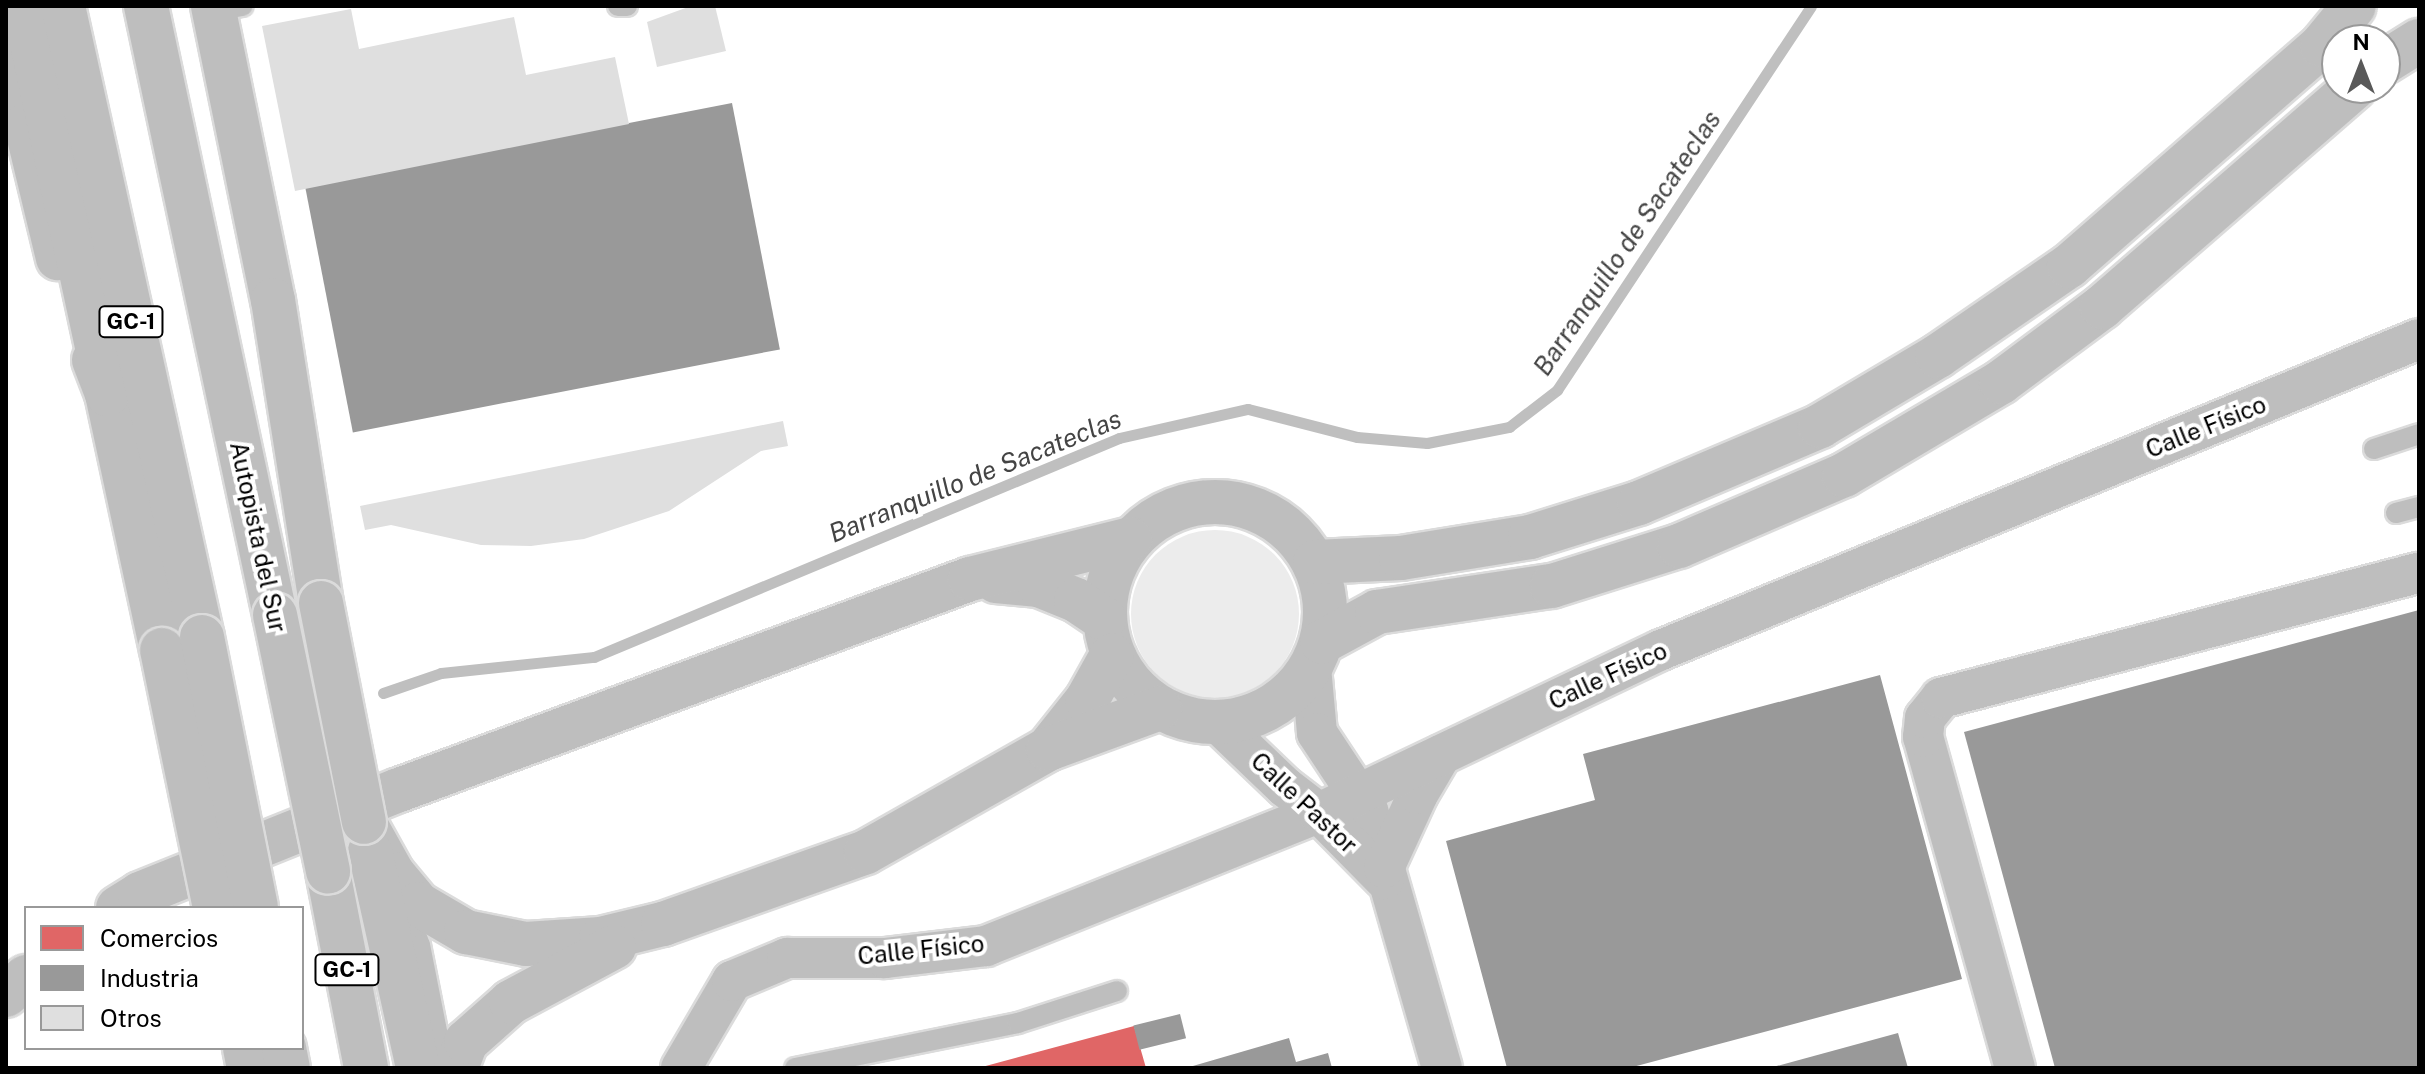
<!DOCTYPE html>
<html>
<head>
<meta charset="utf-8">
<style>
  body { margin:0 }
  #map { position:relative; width:2425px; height:1074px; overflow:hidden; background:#fff; font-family:"Public Sans",sans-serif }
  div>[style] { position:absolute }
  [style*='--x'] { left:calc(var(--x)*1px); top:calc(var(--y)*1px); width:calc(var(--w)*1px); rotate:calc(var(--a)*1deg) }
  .green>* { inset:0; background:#ececec }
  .round { border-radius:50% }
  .shops>* { inset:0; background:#e06666 }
  .industry>* { inset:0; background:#999; transform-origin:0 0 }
  .stream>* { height:11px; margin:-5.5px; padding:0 5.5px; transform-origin:5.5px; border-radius:5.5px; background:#bfbfbf }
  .building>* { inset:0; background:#dfdfdf }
  .roads { filter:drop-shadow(2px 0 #dbdbdb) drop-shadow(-2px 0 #dbdbdb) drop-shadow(0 2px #dbdbdb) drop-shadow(0 -2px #dbdbdb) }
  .service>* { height:20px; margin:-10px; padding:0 10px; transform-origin:10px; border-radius:10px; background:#bebebe }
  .minor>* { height:40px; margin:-20px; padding:0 20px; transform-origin:20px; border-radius:20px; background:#bebebe }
  .tertiary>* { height:44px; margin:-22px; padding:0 22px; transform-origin:22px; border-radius:22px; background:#bebebe }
  .tertiary>.ring { margin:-22px; padding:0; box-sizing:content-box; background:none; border:44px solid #bebebe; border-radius:50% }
  .motorway>* { height:44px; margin:-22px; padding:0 22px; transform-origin:22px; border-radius:22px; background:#bebebe }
  .bridges { filter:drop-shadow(2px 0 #dbdbdb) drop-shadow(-2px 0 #dbdbdb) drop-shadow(0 2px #dbdbdb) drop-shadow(0 -2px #dbdbdb) }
  .tertiary-bridge>* { height:44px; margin:-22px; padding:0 22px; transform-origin:22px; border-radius:22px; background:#bebebe }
  .motorway-bridge>* { height:44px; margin:-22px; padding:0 22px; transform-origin:22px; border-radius:22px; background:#bebebe }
  span { translate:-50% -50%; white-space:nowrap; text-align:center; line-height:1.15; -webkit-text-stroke:8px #fff; paint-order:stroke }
  .shield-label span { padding:2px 6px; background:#fff; border:2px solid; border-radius:6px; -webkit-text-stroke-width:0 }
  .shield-label { font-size:22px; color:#000; font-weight:700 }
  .street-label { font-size:24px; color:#000 }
  .water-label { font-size:26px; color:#444; font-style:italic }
  .frame { position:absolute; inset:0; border:8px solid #000; pointer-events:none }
  .legend { position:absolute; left:24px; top:906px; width:280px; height:144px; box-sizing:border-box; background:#fff; border:2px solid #999; margin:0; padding:10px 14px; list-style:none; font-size:24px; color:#000 }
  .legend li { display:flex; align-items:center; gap:16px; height:40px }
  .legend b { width:40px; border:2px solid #999 }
  .north { position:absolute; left:2321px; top:24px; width:80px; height:80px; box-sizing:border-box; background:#fff; border:2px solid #999; border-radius:50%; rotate:0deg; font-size:22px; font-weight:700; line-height:32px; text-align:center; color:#000 }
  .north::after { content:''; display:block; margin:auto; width:28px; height:36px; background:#595959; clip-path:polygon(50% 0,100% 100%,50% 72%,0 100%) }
</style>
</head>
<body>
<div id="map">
  <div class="green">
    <div class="round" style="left:1131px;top:530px;width:168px;height:168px"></div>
  </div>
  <div class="shops">
    <div style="clip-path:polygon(1134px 1026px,1146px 1068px,983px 1068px,982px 1067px)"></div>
  </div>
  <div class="industry">
    <div style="left:732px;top:103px;width:251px;height:435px;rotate:79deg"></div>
    <div style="clip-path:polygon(2419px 610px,2419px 1068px,2055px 1068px,1964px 732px)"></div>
    <div style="clip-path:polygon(1880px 675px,1962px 979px,1629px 1068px,1507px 1068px,1446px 841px,1595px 800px,1583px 754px)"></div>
    <div style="left:1180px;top:1014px;width:25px;height:48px;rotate:76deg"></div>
    <div style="clip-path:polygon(1898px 1033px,1908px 1068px,1773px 1068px,1773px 1067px)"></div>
    <div style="clip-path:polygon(1289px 1038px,1296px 1062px,1328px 1053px,1332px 1068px,1186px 1068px)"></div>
  </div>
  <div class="stream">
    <div style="--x:383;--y:693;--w:61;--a:-19"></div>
    <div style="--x:441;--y:673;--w:154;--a:-6"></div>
    <div style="--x:594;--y:657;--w:569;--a:-22.64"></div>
    <div style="--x:1119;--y:438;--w:132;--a:-12.7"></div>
    <div style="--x:1248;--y:409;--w:113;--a:14.4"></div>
    <div style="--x:1357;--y:437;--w:70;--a:4.9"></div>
    <div style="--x:1427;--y:443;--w:84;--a:-11"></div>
    <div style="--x:1509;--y:427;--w:61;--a:-37.6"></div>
    <div style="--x:1557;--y:390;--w:460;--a:-56.5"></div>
  </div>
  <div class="building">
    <div style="clip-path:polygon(691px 6px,715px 6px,726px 51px,657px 67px,647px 22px)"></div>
    <div style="clip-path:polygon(351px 9px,359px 49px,514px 17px,526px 75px,615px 57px,629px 124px,295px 191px,262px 26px)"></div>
    <div style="clip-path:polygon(783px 421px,788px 446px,761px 451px,669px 511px,584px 539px,531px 546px,481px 545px,391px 525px,365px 530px,360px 506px)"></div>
  </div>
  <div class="roads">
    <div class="service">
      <div style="--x:618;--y:6;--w:9;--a:0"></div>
      <div style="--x:214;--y:11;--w:29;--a:-10"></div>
      <div style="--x:2374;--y:449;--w:47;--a:-18.4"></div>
      <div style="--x:2396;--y:513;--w:24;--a:-15"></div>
      <div style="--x:403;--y:901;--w:47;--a:68.9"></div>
      <div style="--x:420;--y:945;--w:98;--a:78.8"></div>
      <div style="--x:439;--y:1041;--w:27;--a:86"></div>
      <div style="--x:795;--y:1068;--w:227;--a:-11.4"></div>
      <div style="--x:1018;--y:1023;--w:104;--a:-17.9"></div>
    </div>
    <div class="minor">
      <div style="--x:1311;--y:667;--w:66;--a:84.8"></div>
      <div style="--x:1317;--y:733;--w:92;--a:56.5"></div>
      <div style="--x:1368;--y:810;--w:268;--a:74"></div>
      <div style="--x:1217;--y:722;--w:94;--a:43.7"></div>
      <div style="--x:1285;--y:787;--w:43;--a:37.4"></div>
      <div style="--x:1319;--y:813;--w:93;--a:45.4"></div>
      <div style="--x:1384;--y:868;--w:81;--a:-65.3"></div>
      <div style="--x:1418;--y:794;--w:45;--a:-59.5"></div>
      <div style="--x:681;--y:1068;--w:101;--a:-59.6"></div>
      <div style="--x:732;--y:981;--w:60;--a:-22.7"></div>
      <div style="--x:787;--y:958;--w:98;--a:0"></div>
      <div style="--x:885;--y:958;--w:102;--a:-6.8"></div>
      <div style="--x:986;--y:946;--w:359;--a:-21.8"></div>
      <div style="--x:1319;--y:813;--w:379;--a:-25.5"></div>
      <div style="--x:1661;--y:650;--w:819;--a:-22.31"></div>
      <div style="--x:2015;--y:1068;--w:344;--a:-105.5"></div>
      <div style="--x:1923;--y:737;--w:19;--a:-84"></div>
      <div style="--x:1925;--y:718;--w:26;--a:-51"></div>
      <div style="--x:1941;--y:698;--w:494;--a:-14.7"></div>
    </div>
    <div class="tertiary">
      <div style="--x:6;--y:22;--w:105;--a:79"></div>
      <div style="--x:26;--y:125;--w:137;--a:76.5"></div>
      <div style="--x:2385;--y:62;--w:40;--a:-32"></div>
      <div style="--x:94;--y:360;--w:36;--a:69"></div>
      <div style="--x:107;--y:394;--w:262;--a:77.9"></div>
      <div class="ring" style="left:1105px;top:502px;width:176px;height:176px"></div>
      <div style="--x:1315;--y:562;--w:86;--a:-2.7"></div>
      <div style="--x:1401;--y:558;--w:131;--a:-9.2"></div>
      <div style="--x:1530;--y:537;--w:114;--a:-17.3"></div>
      <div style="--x:1639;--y:503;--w:197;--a:-23"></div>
      <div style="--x:1820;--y:426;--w:137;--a:-30.7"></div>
      <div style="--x:1938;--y:356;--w:159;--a:-34.5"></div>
      <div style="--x:2069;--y:266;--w:336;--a:-41.1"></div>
      <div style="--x:2322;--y:45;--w:50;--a:-50.6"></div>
      <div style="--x:996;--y:581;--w:43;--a:5.3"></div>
      <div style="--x:1039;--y:585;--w:40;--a:22"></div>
      <div style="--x:1076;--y:600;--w:34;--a:34"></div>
      <div style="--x:1322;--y:642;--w:63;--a:-28.6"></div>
      <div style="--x:1377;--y:612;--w:177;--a:-8.5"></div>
      <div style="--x:1552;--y:586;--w:133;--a:-17.5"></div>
      <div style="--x:1679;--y:546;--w:180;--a:-23.3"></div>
      <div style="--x:1844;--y:475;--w:182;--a:-30.6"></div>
      <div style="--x:2001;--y:382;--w:126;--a:-36.6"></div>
      <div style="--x:2102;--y:307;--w:334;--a:-41"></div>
      <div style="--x:118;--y:908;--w:26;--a:-32"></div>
      <div style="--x:140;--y:894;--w:279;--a:-21.9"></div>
      <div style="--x:399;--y:790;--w:609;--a:-20.28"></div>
      <div style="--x:970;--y:579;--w:165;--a:-14"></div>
      <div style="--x:6;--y:995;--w:27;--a:-42"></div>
      <div style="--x:245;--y:1048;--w:20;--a:79"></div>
    </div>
    <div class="motorway">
      <div style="--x:24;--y:6;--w:397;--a:77.9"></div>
      <div style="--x:63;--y:6;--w:646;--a:77.58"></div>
      <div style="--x:146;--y:6;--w:623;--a:78.04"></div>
      <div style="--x:213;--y:6;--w:300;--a:78.5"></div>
      <div style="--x:273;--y:300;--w:307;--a:81"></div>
      <div style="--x:1048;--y:749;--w:63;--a:-51.5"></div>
      <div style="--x:1087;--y:700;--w:51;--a:-60.9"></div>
      <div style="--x:364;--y:822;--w:60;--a:60.9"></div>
      <div style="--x:393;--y:874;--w:39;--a:50"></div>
      <div style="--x:418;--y:904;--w:56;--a:30.3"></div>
      <div style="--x:466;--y:932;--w:61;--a:11.3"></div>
      <div style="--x:526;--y:944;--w:75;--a:-3.8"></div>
      <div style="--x:601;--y:939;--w:64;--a:-13.6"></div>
      <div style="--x:663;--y:924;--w:215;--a:-19.5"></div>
      <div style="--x:866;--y:852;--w:209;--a:-29.5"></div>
      <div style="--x:1048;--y:749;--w:119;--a:-20.1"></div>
      <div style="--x:370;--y:851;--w:222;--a:77.5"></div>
      <div style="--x:328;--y:872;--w:200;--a:79"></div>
      <div style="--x:284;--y:1048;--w:20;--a:79"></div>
      <div style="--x:456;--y:1068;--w:28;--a:-69"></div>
      <div style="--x:466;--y:1042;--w:60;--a:-41.6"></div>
      <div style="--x:511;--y:1002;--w:117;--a:-28.1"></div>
    </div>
  </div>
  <div class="bridges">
    <div class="tertiary-bridge">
      <div style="--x:162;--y:650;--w:263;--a:78.4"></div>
    </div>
    <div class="motorway-bridge">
      <div style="--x:321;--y:603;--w:223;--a:78.9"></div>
      <div style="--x:275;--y:615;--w:262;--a:78.3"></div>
      <div style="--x:202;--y:637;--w:275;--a:78.7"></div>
    </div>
  </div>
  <div class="shield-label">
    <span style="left:131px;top:322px">GC-1</span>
    <span style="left:347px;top:970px">GC-1</span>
  </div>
  <div class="street-label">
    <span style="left:2206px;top:427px;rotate:-22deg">Calle Físico</span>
    <span style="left:258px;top:537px;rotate:78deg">Autopista del Sur</span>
    <span style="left:1608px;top:676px;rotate:-25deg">Calle Físico</span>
    <span style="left:1304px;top:803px;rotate:43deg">Calle Pastor</span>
    <span style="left:921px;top:950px;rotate:-6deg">Calle Físico</span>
  </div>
  <div class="water-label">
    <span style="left:1627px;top:243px;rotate:-56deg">Barranquillo de Sacateclas</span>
    <span style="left:975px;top:476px;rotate:-22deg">Barranquillo de Sacateclas</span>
  </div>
  <div class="frame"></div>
  <ul class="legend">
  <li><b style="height:22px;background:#e06666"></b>Comercios</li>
  <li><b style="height:22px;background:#999"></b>Industria</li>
  <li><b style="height:22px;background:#dfdfdf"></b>Otros</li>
  </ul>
  <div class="north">N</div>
</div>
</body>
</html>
